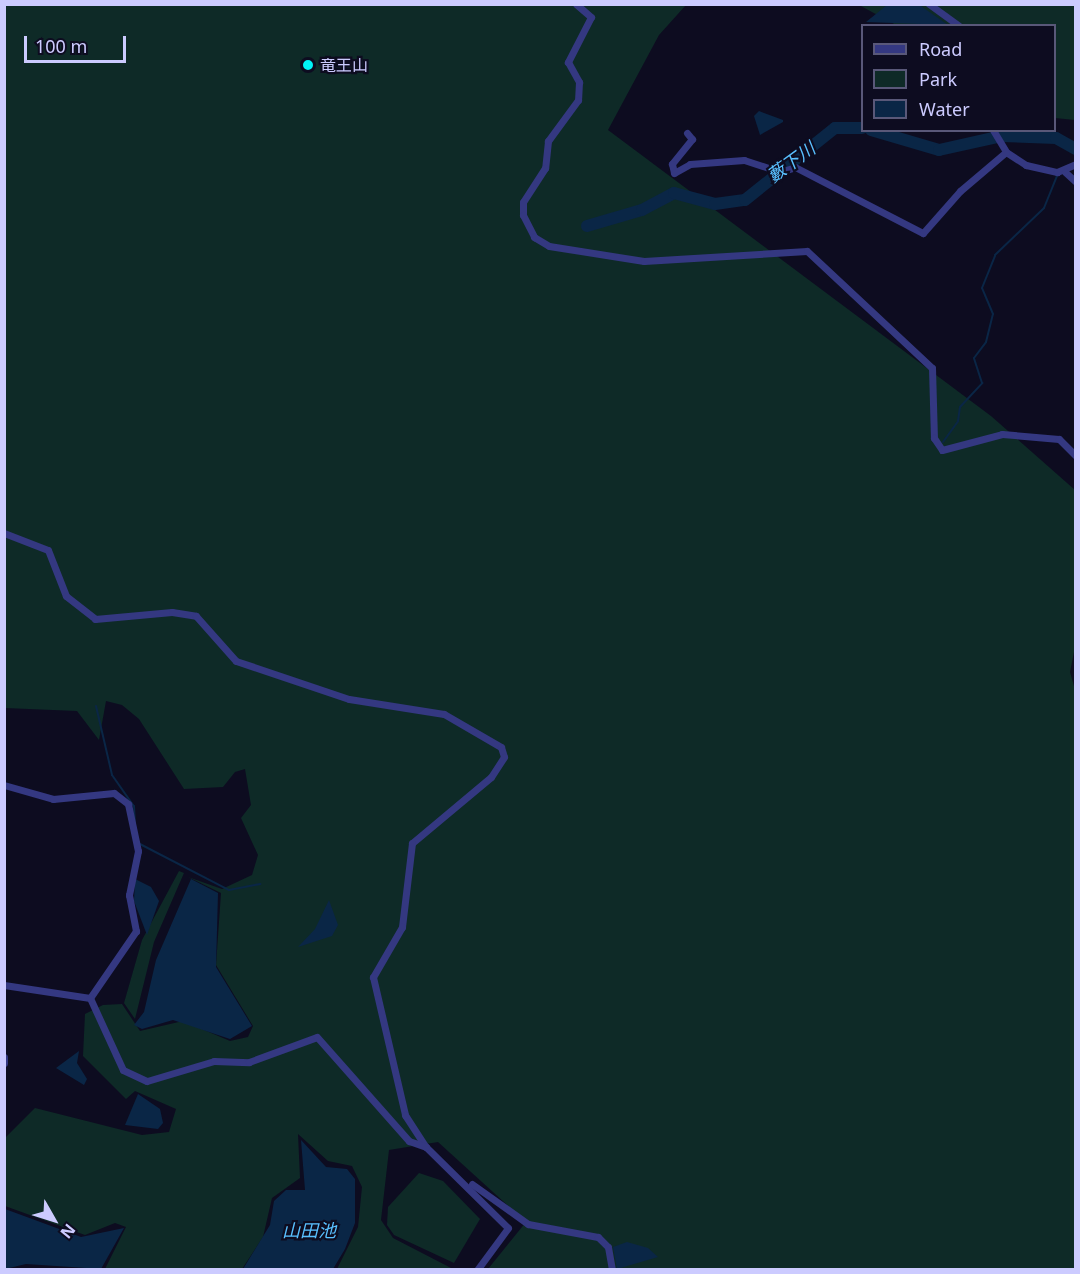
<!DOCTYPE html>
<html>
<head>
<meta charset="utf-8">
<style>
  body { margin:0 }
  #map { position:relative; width:1080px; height:1274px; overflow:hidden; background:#0d0c20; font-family:"Noto Sans","Noto Sans JP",sans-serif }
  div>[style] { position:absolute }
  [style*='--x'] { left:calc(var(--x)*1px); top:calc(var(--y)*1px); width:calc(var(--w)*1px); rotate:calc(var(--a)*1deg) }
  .green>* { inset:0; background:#0e2a27 }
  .water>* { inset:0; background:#0a2646 }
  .stream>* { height:2px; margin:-1px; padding:0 1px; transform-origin:1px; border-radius:1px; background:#0a2646 }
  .river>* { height:12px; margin:-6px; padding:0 6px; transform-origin:6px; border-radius:6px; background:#0a2646 }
  .minor>* { height:7px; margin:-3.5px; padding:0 3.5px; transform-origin:3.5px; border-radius:3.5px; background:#343881 }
  .dots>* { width:16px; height:16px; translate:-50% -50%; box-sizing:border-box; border:3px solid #0d0c20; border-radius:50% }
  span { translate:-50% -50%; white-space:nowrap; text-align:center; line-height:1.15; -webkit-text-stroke:4.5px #0d0c20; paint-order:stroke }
  .poi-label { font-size:16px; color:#cccbff }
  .left { translate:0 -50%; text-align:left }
  .water-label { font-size:18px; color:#59c0ff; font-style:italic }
  .frame { position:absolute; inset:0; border:6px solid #cccbff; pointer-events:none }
  .legend { position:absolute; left:861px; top:24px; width:195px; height:108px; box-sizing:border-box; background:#0d0c20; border:2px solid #595879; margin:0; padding:8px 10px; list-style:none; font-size:18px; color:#cccbff }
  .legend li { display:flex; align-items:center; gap:12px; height:30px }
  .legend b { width:30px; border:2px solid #595879 }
  .north { position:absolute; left:24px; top:1190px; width:60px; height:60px; -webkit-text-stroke:4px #0d0c20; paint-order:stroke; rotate:129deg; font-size:16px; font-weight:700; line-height:24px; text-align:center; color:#cccbff }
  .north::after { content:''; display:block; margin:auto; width:21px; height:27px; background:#cccbff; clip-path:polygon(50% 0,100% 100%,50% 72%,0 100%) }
  .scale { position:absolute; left:24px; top:36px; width:102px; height:27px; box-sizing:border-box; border:3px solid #cccbff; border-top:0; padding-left:8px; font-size:18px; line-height:21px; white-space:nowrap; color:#cccbff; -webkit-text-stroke:4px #0d0c20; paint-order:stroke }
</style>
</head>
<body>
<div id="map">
  <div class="green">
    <div style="clip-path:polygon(4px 5px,686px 5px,659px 35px,608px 130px,991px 416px,1075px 490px,1076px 642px,1070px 672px,1076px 693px,1075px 1269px,488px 1269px,526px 1222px,438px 1142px,389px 1150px,381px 1220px,393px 1238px,453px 1269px,337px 1269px,358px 1227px,362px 1187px,352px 1166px,328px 1161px,298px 1134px,300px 1178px,272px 1198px,263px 1237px,242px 1269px,105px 1269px,126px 1227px,115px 1223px,85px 1235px,5px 1206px,5px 1138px,35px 1108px,142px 1135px,169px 1132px,176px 1109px,135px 1091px,126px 1099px,83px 1056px,85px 1014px,103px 1005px,122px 1004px,140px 1031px,183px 1021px,230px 1041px,248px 1037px,253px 1026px,216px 965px,221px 893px,188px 877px,222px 889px,252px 875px,258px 855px,241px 818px,251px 805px,245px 769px,235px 772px,223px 787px,184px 789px,139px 719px,122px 705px,106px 701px,99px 740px,77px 711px,5px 708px)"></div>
    <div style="clip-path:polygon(859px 5px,1075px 5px,1075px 120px,1055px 118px,1054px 26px,896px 25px)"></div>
    <div style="clip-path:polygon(179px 871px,184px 873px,154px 942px,135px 1019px,124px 1003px,142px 940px)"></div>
    <div style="clip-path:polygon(419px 1173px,443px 1181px,480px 1219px,454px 1263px,394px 1235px,387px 1225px,388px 1207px)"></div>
  </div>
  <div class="water">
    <div style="clip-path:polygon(918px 4px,948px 25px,866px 22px,887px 5px)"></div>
    <div style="clip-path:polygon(759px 111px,783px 120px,783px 122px,760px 135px,754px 116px)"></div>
    <div style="clip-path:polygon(135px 879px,151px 887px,159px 901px,147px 935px,134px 901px)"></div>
    <div style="clip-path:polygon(191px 879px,218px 893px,216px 967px,252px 1026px,230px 1039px,173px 1020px,142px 1029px,134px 1025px,144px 1012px,156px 960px)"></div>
    <div style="clip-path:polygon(329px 900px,338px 925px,332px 936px,298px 947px,315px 929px)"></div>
    <div style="clip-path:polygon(79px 1051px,77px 1063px,87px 1079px,84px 1085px,56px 1068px)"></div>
    <div style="clip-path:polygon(138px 1094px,160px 1109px,163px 1123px,158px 1129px,125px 1125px)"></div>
    <div style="clip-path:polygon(301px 1140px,326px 1167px,347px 1169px,355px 1179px,355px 1223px,345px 1249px,333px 1269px,243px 1269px,270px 1225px,274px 1201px,286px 1190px,305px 1190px)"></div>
    <div style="clip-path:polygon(5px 1209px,81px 1237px,124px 1228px,101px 1269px,26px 1264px,5px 1269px)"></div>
    <div style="clip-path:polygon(627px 1242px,648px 1248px,658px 1257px,617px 1269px,613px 1247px)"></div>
  </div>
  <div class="stream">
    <div style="--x:943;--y:442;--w:26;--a:-54"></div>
    <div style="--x:958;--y:421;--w:14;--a:-82"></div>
    <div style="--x:960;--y:407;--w:33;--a:-47"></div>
    <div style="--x:982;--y:383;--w:26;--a:-108"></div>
    <div style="--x:974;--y:358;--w:20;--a:-53"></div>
    <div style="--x:986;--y:342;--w:29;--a:-76"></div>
    <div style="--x:993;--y:314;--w:28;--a:-113"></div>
    <div style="--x:982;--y:288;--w:35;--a:-68"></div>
    <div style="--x:995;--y:255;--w:68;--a:-43.8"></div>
    <div style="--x:1044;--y:208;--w:35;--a:-68"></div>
    <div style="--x:96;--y:706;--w:71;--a:76.9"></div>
    <div style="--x:112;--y:775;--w:38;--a:55"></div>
    <div style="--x:134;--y:806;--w:17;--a:87"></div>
    <div style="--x:138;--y:843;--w:102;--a:27.3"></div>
    <div style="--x:229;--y:890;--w:32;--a:-11"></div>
  </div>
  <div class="river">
    <div style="--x:871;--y:130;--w:71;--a:16.4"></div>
    <div style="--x:939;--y:150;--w:65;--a:-12.5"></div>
    <div style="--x:1002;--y:136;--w:54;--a:2.1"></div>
    <div style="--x:1056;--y:138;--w:23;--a:29"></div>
    <div style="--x:587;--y:226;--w:57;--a:-16.2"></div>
    <div style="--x:642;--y:210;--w:36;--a:-28"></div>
    <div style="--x:674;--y:193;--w:42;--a:15"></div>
    <div style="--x:715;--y:204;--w:30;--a:-8"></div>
    <div style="--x:745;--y:200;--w:115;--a:-38.7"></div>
    <div style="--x:835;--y:128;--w:27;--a:0"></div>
  </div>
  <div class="minor">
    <div style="--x:576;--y:4;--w:20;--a:41"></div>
    <div style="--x:591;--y:17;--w:51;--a:117.1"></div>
    <div style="--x:568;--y:62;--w:23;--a:61"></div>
    <div style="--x:579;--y:82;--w:18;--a:93"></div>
    <div style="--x:578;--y:100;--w:51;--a:126.2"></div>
    <div style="--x:548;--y:141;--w:27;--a:96"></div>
    <div style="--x:545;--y:168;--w:40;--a:122.9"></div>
    <div style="--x:523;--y:202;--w:13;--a:90"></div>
    <div style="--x:523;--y:215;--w:25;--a:63"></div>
    <div style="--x:534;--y:237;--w:17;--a:31"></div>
    <div style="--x:549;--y:246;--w:96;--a:9"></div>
    <div style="--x:644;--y:261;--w:163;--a:-3.5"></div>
    <div style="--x:807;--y:251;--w:171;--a:43.1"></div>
    <div style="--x:932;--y:368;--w:70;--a:88.4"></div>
    <div style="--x:934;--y:438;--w:14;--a:56"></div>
    <div style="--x:942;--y:450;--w:62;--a:-14.9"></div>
    <div style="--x:1002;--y:434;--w:57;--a:5"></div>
    <div style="--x:1059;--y:439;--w:24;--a:45"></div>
    <div style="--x:929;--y:4;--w:37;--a:36"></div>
    <div style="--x:993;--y:130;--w:26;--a:59"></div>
    <div style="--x:1006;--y:152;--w:24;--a:33"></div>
    <div style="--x:1026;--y:165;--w:32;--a:13"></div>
    <div style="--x:1057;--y:172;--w:21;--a:-23"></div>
    <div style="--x:687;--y:133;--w:8;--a:50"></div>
    <div style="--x:692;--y:139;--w:32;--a:129"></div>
    <div style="--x:672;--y:164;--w:9;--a:77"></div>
    <div style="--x:674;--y:173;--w:18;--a:-29"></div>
    <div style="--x:690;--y:164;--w:54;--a:-4.2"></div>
    <div style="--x:744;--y:160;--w:38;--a:18"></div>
    <div style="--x:780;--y:172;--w:16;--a:-18"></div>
    <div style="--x:795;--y:167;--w:144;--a:27.3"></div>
    <div style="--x:923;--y:233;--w:56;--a:-48.6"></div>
    <div style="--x:960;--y:191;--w:60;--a:-40.3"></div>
    <div style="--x:1065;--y:172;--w:15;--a:42"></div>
    <div style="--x:4;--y:533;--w:47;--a:21.1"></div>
    <div style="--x:48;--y:550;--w:49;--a:68.6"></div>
    <div style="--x:66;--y:596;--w:37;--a:38"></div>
    <div style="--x:95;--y:619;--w:77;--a:-5.2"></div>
    <div style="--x:172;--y:612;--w:24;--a:9"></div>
    <div style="--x:196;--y:616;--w:60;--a:48.4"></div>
    <div style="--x:236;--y:661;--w:119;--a:18.6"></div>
    <div style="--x:349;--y:699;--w:96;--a:9"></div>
    <div style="--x:444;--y:714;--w:66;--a:30.1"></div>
    <div style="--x:501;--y:747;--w:10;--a:73"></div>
    <div style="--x:504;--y:757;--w:24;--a:123"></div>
    <div style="--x:491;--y:777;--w:103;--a:140.1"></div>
    <div style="--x:412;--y:843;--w:85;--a:96.8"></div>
    <div style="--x:402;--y:927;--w:58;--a:120.1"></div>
    <div style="--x:373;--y:977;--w:142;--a:76.9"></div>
    <div style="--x:405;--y:1115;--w:38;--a:57"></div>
    <div style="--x:426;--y:1147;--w:115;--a:44.6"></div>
    <div style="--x:508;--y:1228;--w:52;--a:126.4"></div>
    <div style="--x:4;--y:785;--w:51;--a:15.9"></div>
    <div style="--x:53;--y:799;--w:61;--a:-5.6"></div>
    <div style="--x:114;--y:793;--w:18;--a:38"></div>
    <div style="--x:128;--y:804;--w:48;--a:78"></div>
    <div style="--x:138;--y:851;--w:45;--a:101.6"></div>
    <div style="--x:129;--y:895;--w:37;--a:79"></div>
    <div style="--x:136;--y:931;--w:81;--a:124.5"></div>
    <div style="--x:4;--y:985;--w:87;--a:8.6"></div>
    <div style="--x:90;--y:998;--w:79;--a:65.4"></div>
    <div style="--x:123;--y:1070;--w:26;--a:25"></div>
    <div style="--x:147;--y:1081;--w:70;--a:-16.6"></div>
    <div style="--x:214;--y:1061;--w:35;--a:2"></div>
    <div style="--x:249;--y:1062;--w:72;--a:-20.2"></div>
    <div style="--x:317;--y:1037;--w:139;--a:48.5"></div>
    <div style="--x:409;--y:1141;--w:18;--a:19"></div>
    <div style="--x:4;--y:1057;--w:6;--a:90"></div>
    <div style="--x:472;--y:1184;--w:69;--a:35.5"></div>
    <div style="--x:528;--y:1224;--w:71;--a:10.5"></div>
    <div style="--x:598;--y:1237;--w:14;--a:45"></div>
    <div style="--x:608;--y:1247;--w:23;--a:80"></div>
  </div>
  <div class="dots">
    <div style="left:308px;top:65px;background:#00f3f6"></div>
  </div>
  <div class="poi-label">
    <span class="left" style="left:320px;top:65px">竜王山</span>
  </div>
  <div class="water-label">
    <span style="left:791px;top:162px;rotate:-36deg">藪下川</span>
    <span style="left:309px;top:1230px">山田池</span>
  </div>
  <div class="frame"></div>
  <ul class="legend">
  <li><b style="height:8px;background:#343881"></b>Road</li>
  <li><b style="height:16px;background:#0e2a27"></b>Park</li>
  <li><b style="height:16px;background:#0a2646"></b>Water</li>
  </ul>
  <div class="north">N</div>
  <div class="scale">100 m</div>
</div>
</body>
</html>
